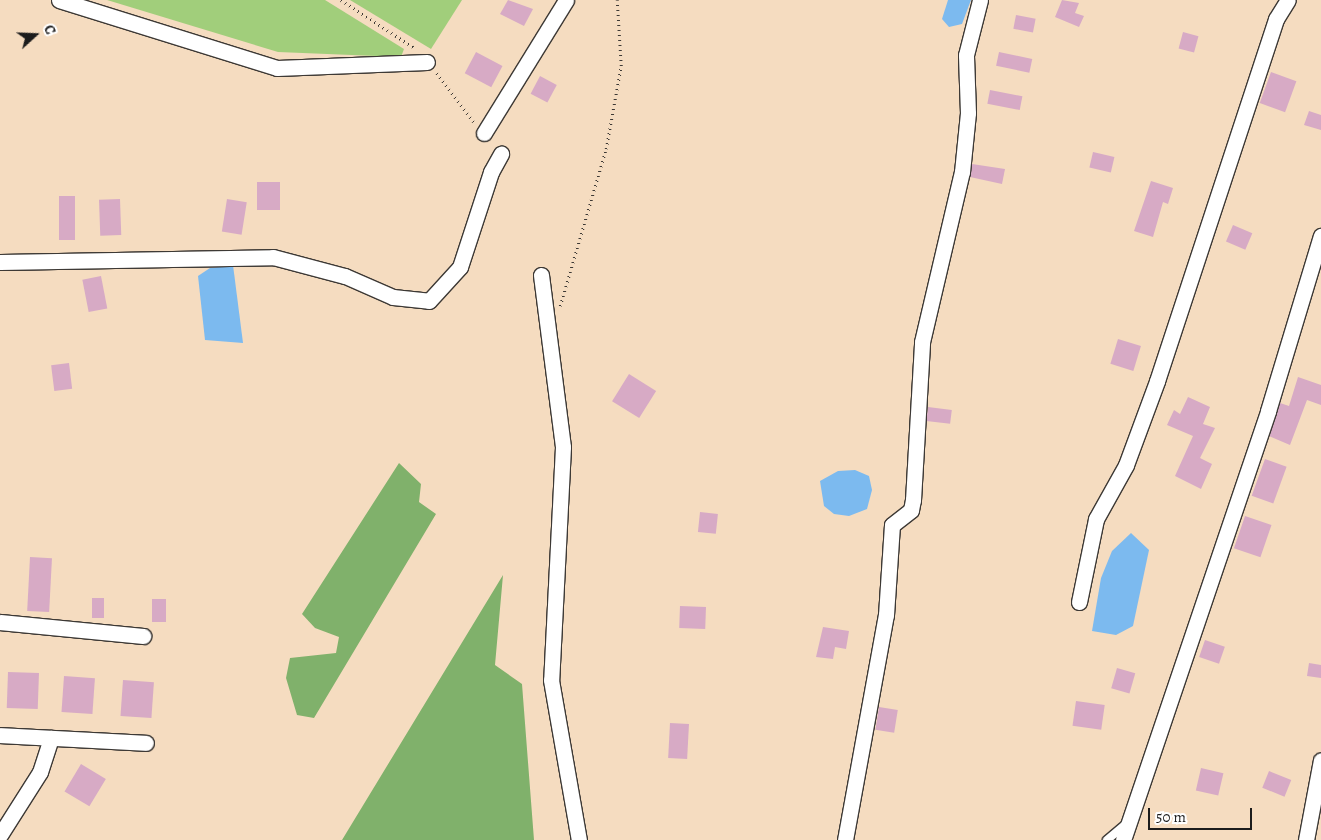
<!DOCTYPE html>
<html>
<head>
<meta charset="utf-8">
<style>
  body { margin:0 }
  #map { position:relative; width:1321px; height:840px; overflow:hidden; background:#f5dcc0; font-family:Alegreya,serif }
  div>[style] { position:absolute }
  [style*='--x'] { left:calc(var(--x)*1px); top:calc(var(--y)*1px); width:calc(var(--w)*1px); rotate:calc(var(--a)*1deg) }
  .green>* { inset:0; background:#a1ce7b }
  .forest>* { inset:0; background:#80b16b }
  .water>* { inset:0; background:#7cbaef }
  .building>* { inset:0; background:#d7aac5; transform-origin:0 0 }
  .path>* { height:2.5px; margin-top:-1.25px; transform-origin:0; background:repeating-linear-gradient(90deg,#3d3935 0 1px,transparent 0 5px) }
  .roads { filter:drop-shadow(1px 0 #3d3935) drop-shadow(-1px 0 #3d3935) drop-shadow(0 1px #3d3935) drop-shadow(0 -1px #3d3935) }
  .lane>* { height:8px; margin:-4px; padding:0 4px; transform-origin:4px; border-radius:4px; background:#fff }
  .street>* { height:15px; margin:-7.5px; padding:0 7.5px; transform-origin:7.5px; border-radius:7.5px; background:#fff }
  span { translate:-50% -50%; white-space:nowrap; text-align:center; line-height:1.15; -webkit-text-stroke:5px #fff; paint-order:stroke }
  .north { position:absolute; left:10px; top:10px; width:50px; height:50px; -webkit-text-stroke:4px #fff; paint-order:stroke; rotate:70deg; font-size:14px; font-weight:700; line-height:20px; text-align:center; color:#1c1c1c }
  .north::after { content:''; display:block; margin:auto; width:18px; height:22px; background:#1c1c1c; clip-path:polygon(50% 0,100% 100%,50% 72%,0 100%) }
  .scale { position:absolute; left:1148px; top:808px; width:104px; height:22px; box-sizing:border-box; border:2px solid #1c1c1c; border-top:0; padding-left:6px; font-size:15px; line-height:18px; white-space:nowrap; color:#1c1c1c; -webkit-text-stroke:4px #fff; paint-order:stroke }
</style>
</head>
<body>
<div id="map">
  <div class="green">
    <div style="clip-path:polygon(107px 0,325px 0,404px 49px,401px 57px,278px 52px)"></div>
    <div style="clip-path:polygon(350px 0,462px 0,431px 49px)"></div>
  </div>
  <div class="forest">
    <div style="clip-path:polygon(399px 463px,421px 484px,419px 502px,436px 514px,314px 718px,297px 715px,286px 678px,290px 658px,336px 653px,339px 637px,315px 628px,302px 614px)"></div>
    <div style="clip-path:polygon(503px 575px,495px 665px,522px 684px,534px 840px,342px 840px)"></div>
  </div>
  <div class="water">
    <div style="clip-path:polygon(948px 0,971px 0,962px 24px,949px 27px,942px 19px)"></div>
    <div style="clip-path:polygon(233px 265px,243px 343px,205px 340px,198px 276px,210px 268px)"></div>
    <div style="clip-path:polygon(855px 470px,869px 476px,872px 490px,867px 509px,849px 516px,834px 514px,824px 506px,820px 481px,838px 471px)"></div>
    <div style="clip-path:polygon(1131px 533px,1149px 550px,1133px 626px,1116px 635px,1092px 631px,1101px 578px,1112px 551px)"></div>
  </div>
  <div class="building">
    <div style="clip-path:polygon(508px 0,533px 9px,524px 26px,500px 14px)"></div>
    <div style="clip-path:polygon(1062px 0,1079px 3px,1075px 13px,1084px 16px,1079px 27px,1055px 17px)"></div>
    <div style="left:1016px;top:15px;width:20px;height:14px;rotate:11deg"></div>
    <div style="left:1183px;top:32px;width:16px;height:17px;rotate:15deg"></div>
    <div style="left:476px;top:52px;width:30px;height:24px;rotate:28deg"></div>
    <div style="left:999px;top:52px;width:34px;height:14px;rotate:12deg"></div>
    <div style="left:1271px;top:72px;width:27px;height:33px;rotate:20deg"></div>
    <div style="left:540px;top:76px;width:19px;height:20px;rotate:28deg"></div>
    <div style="left:990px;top:90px;width:33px;height:14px;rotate:11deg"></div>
    <div style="clip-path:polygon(1309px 111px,1321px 115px,1321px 130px,1304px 125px)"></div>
    <div style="left:1093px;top:152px;width:22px;height:16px;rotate:13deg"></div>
    <div style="clip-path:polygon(972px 164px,1005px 169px,1002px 184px,970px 177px)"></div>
    <div style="clip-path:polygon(1151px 181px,1173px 188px,1168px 204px,1163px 202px,1153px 237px,1134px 231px)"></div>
    <div style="left:257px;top:182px;width:23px;height:28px"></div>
    <div style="left:59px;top:196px;width:16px;height:44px"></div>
    <div style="left:120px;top:199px;width:36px;height:21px;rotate:88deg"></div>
    <div style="left:227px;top:199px;width:20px;height:33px;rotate:9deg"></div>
    <div style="left:1233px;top:225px;width:21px;height:18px;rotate:23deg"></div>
    <div style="left:101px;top:276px;width:33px;height:19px;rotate:79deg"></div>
    <div style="left:1118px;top:339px;width:24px;height:26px;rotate:17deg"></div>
    <div style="left:69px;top:363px;width:26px;height:18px;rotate:83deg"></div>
    <div style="left:629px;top:374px;width:32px;height:32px;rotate:32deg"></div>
    <div style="clip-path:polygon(1298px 377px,1321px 385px,1321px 405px,1307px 400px,1290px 445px,1269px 436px,1280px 403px,1289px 406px)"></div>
    <div style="clip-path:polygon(1188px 397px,1210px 407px,1203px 424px,1215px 428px,1200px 458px,1212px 464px,1201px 489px,1175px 476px,1193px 436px,1167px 425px,1174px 410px,1180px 414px)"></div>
    <div style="left:928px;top:407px;width:24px;height:14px;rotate:7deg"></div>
    <div style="left:1265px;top:459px;width:23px;height:39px;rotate:20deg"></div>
    <div style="left:700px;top:512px;width:18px;height:20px;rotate:6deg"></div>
    <div style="left:1245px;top:516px;width:28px;height:34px;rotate:19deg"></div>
    <div style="left:30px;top:557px;width:22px;height:54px;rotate:3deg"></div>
    <div style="left:92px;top:598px;width:12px;height:20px"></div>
    <div style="left:152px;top:599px;width:14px;height:23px"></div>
    <div style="left:680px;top:606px;width:26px;height:22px;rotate:2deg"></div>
    <div style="clip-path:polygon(823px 627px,849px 631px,846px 649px,835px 647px,833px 659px,816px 657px)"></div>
    <div style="left:1205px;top:640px;width:21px;height:18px;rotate:19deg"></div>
    <div style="clip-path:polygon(1309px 663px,1321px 665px,1321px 678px,1307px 676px)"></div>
    <div style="left:1117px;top:668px;width:19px;height:21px;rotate:16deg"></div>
    <div style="left:8px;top:672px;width:31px;height:36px;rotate:2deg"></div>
    <div style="left:64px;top:676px;width:31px;height:36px;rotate:4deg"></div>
    <div style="left:123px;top:680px;width:31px;height:36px;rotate:4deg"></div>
    <div style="left:1076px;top:701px;width:29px;height:25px;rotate:8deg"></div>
    <div style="left:879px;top:707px;width:19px;height:23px;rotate:9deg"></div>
    <div style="left:670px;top:723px;width:19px;height:35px;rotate:3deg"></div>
    <div style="left:81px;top:764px;width:29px;height:32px;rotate:31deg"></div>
    <div style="left:1201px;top:768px;width:23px;height:23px;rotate:13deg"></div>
    <div style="left:1269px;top:771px;width:24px;height:18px;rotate:22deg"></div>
  </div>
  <div class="path">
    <div style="--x:341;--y:0;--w:88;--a:33"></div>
    <div style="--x:437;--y:73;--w:61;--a:52.9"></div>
    <div style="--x:560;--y:306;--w:164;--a:-73.7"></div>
    <div style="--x:606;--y:149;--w:84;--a:-79.8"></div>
    <div style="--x:621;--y:66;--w:66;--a:-93.5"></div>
  </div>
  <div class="roads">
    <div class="lane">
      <div style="--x:1107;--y:840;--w:23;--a:-40"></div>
    </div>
    <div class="street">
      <div style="--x:59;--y:0;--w:228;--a:17.3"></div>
      <div style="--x:277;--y:68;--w:150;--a:-2.3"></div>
      <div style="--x:484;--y:133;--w:156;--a:-58.3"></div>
      <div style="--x:0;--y:262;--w:273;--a:-1"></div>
      <div style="--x:273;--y:257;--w:74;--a:14.8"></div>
      <div style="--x:345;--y:276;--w:52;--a:23.6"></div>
      <div style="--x:393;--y:297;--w:36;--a:6"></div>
      <div style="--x:429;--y:301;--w:46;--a:-47.6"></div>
      <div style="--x:460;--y:267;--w:100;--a:-71.9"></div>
      <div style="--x:491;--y:172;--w:21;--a:-61"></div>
      <div style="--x:541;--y:275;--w:173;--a:82.7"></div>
      <div style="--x:563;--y:447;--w:233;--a:92.9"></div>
      <div style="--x:551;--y:680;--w:162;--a:80.1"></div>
      <div style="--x:1079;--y:602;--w:85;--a:-78.4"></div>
      <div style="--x:1096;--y:519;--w:62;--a:-60.9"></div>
      <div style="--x:1126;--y:465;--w:90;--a:-69.7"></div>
      <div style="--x:1157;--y:381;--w:381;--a:-71.8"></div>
      <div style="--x:1276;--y:19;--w:22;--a:-58"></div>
      <div style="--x:0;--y:622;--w:144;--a:5.6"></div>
      <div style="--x:0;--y:735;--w:146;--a:3.1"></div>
      <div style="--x:0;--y:835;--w:75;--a:-57.6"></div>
      <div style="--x:40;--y:772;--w:36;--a:-72"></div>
      <div style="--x:845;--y:840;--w:229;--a:-79.7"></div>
      <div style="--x:886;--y:615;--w:90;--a:-86.2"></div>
      <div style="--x:892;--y:525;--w:24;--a:-38"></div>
      <div style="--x:911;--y:510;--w:10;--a:-79"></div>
      <div style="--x:913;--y:500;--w:158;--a:-86.7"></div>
      <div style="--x:922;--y:342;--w:175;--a:-76.8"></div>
      <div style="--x:962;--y:172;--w:59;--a:-84.2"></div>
      <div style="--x:968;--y:113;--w:58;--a:-92"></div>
      <div style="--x:966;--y:55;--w:57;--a:-75.7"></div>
      <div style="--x:1123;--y:840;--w:453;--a:-71.3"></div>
      <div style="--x:1268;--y:411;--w:183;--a:-73.2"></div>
      <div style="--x:1306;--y:840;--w:81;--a:-79.4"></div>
    </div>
  </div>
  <div class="north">С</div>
  <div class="scale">50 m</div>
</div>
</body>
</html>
